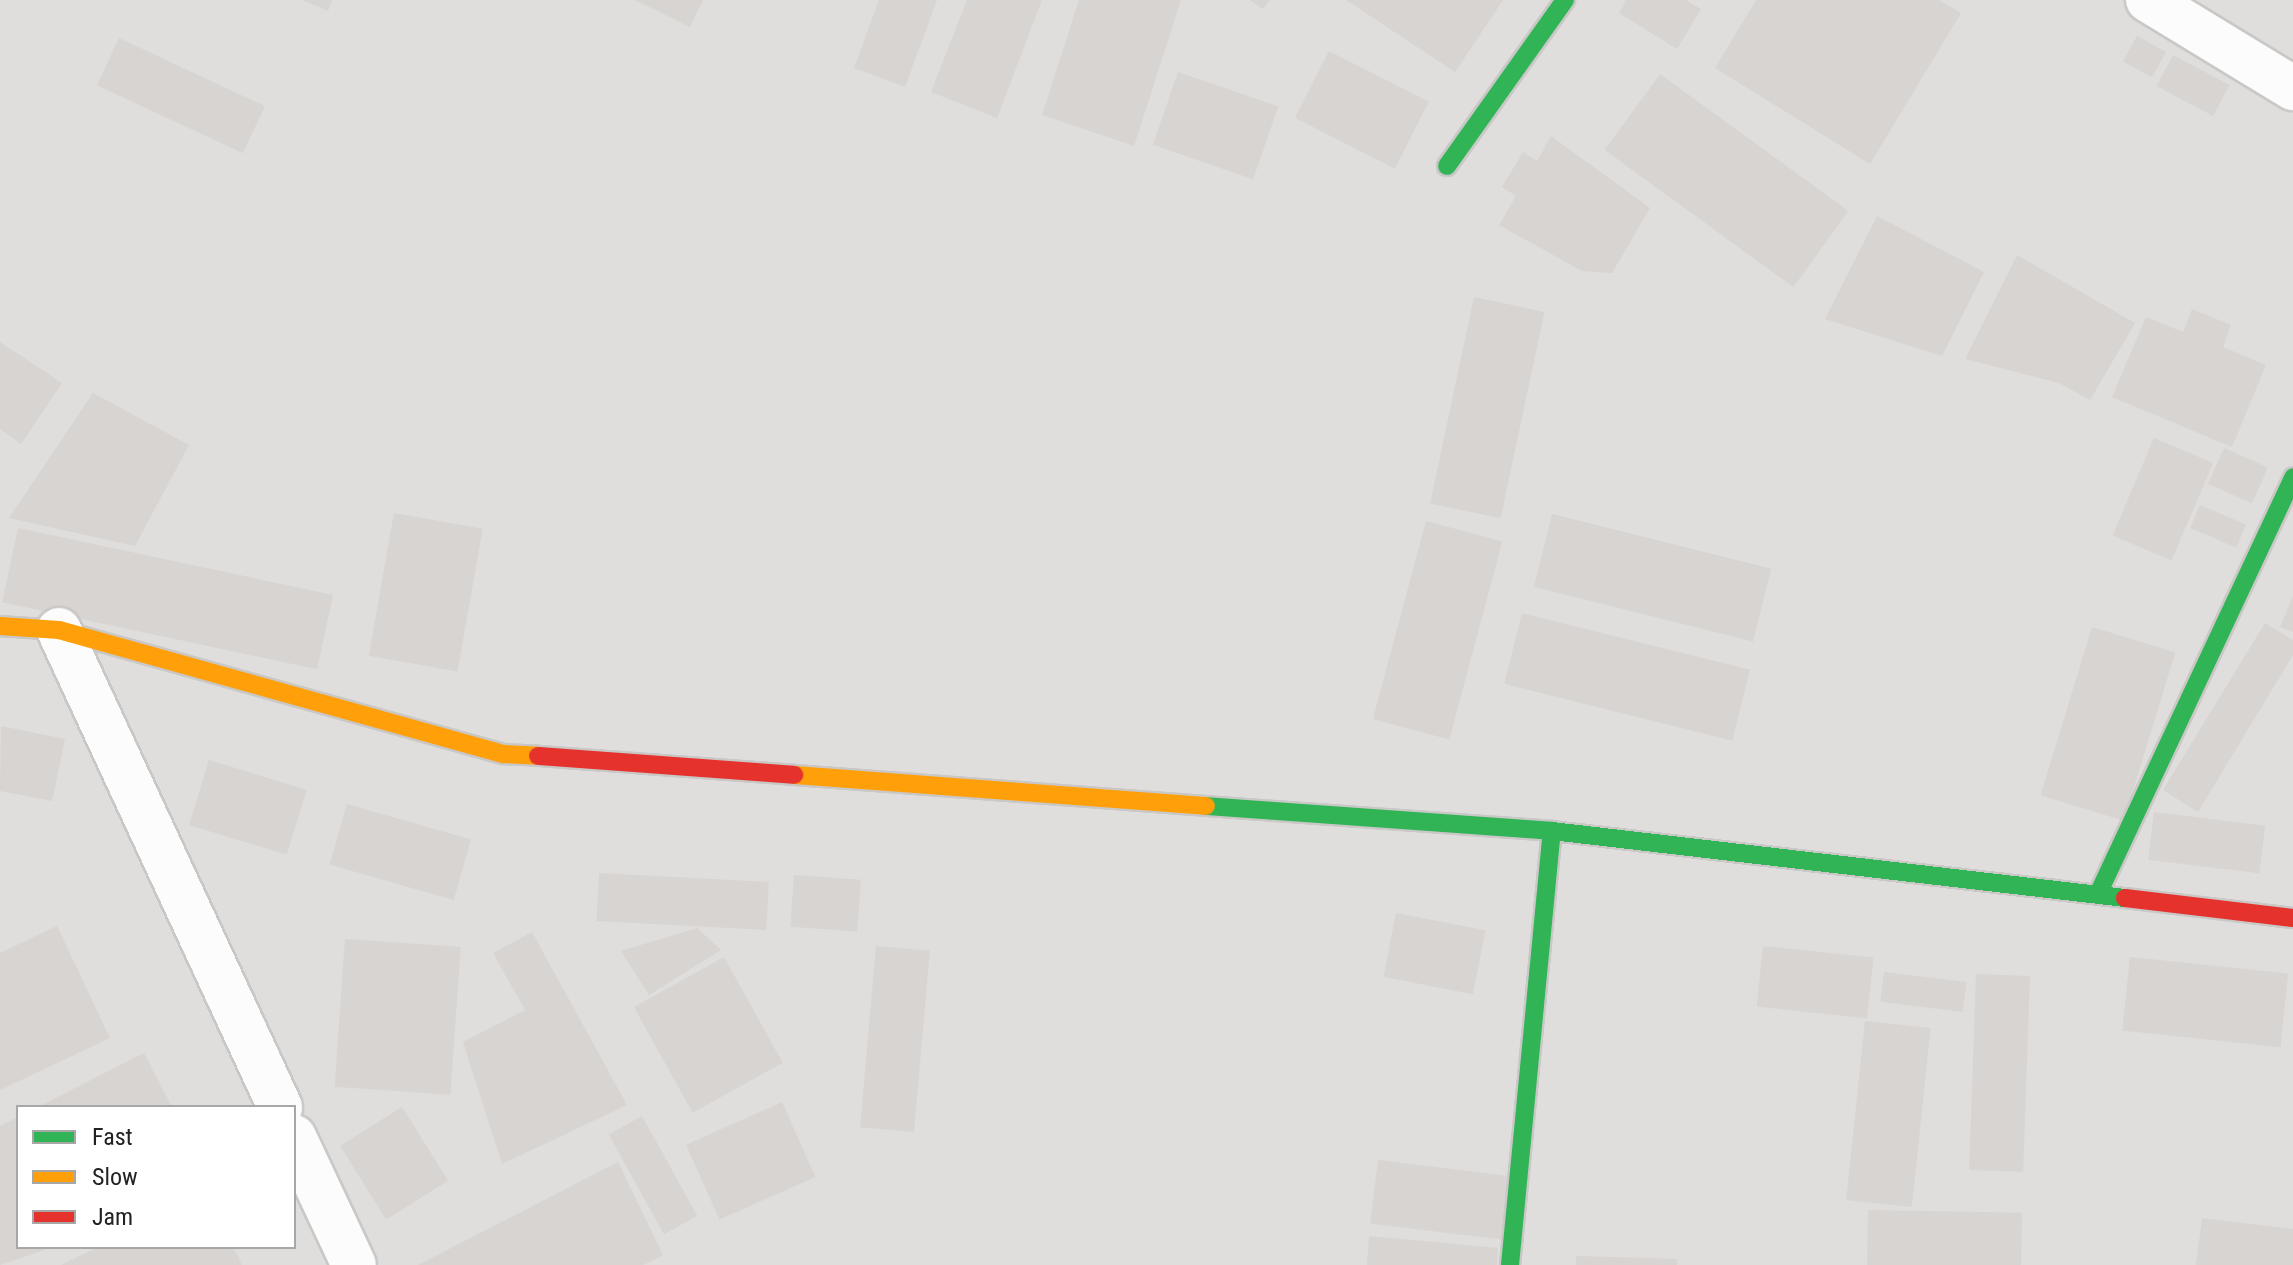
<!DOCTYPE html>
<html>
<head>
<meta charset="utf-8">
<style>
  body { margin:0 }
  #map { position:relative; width:2293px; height:1265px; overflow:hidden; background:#f0eeeb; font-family:"Roboto Condensed",sans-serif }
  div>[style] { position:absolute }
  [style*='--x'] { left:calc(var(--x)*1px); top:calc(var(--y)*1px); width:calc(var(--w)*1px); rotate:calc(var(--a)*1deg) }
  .residential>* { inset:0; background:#dfdedc }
  .building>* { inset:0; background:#d7d4d2; transform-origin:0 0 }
  .roads { filter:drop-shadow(2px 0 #c9c8c7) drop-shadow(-2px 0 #c9c8c7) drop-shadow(0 2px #c9c8c7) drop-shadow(0 -2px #c9c8c7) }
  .street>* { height:44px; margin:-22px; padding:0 22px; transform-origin:22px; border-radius:22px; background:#fdfcfc }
  .fast>* { height:18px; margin:-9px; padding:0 9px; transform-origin:9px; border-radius:9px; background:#30b455 }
  .slow>* { height:18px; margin:-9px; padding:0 9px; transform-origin:9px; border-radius:9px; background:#ff9f0a }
  .jam>* { height:18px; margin:-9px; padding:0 9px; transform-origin:9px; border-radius:9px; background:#e5322d }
  span { translate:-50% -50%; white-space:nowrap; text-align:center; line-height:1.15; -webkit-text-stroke:6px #fff; paint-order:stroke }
  .legend { position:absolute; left:16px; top:1105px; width:280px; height:144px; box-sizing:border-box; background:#fff; border:2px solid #a7a7a7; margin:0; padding:10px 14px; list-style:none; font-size:24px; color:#222 }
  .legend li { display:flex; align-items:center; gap:16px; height:40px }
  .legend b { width:40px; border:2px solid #a7a7a7 }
</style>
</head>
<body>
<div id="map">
  <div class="residential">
    <div style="clip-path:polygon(evenodd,0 0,2293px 0,2293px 1265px,0 1265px,0 0,18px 1107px,294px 1107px,294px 1247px,18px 1247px,18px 1107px)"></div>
  </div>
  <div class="building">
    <div style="clip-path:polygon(302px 0,332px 0,328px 11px)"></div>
    <div style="clip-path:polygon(635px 0,703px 0,690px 27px)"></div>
    <div style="clip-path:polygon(879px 0,937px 0,905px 87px,854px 68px)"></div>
    <div style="clip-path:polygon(967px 0,1042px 0,997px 118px,931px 92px)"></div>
    <div style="clip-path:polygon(1079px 0,1181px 0,1134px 146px,1042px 115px)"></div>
    <div style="clip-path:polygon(1250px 0,1270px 0,1263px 9px)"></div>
    <div style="clip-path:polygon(1346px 0,1503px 0,1455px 72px)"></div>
    <div style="clip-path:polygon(1626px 0,1686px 0,1701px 9px,1677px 49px,1619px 13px)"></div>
    <div style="clip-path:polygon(1756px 0,1939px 0,1961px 13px,1870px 164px,1715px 68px)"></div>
    <div style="left:2137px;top:36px;width:33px;height:29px;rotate:29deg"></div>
    <div style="left:119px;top:38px;width:161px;height:52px;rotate:25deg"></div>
    <div style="left:1329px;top:51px;width:112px;height:75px;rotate:27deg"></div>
    <div style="left:2173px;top:55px;width:64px;height:35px;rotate:28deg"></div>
    <div style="left:1178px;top:72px;width:106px;height:77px;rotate:19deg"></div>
    <div style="left:1660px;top:74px;width:233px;height:94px;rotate:36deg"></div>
    <div style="clip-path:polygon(1551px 136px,1650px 208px,1612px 273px,1582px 271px,1499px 225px,1516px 196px,1502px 187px,1523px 152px,1537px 161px)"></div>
    <div style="clip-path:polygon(1877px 216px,1984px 272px,1942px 356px,1825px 319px)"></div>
    <div style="clip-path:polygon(2017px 255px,2135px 323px,2090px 400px,2059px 383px,1965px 359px)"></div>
    <div style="left:1474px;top:297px;width:72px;height:211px;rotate:12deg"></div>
    <div style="clip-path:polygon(2192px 309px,2231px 325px,2223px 347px,2266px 365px,2232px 447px,2112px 397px,2146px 317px,2183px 332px)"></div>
    <div style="clip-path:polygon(0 342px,62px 383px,21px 444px,0 429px)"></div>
    <div style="clip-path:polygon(93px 393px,189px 445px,135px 546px,9px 518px)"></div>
    <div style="left:2154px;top:438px;width:64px;height:106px;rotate:23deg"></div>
    <div style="left:2224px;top:448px;width:48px;height:39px;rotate:24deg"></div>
    <div style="left:2200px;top:505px;width:50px;height:25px;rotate:23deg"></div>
    <div style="left:394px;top:513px;width:90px;height:145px;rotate:10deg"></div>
    <div style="left:1552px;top:514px;width:226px;height:75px;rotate:14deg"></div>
    <div style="left:1426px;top:521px;width:79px;height:205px;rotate:15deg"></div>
    <div style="left:18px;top:528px;width:322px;height:76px;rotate:12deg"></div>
    <div style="clip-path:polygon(2293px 596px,2293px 632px,2280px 627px)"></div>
    <div style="left:1522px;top:613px;width:235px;height:73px;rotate:14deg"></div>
    <div style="clip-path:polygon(2265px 623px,2293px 640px,2293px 655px,2198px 812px,2163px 790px)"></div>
    <div style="left:2092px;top:627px;width:87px;height:176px;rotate:17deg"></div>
    <div style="clip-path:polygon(1px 726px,65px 739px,52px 801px,0 791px)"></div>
    <div style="left:209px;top:760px;width:102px;height:68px;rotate:17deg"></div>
    <div style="left:347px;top:804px;width:129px;height:63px;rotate:16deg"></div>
    <div style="left:2154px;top:812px;width:112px;height:48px;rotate:7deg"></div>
    <div style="left:599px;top:873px;width:170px;height:48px;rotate:3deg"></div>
    <div style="left:794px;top:875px;width:67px;height:52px;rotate:4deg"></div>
    <div style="left:1396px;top:913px;width:91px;height:65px;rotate:11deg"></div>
    <div style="clip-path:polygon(57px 926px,110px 1038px,0 1090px,0 953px)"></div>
    <div style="clip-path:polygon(697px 928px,721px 950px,649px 995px,621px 951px)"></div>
    <div style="clip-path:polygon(532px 932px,627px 1105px,502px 1164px,463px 1042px,525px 1010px,493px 953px)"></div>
    <div style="left:345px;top:939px;width:116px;height:148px;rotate:4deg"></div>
    <div style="left:876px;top:946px;width:54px;height:182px;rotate:5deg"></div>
    <div style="left:1763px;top:946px;width:111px;height:61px;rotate:6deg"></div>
    <div style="left:724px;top:957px;width:121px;height:103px;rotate:61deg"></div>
    <div style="left:2130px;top:957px;width:159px;height:74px;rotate:6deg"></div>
    <div style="left:1884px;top:972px;width:83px;height:30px;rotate:7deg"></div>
    <div style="left:1976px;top:974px;width:54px;height:196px;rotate:2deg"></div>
    <div style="left:1865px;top:1021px;width:66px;height:180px;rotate:6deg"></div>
    <div style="clip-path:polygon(144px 1053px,172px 1107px,38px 1107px)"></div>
    <div style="left:782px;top:1102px;width:82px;height:105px;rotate:66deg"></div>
    <div style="left:402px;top:1107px;width:87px;height:73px;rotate:58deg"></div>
    <div style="left:642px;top:1116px;width:114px;height:38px;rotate:61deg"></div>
    <div style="clip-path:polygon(18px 1117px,18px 1247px,53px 1247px,0 1265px,0 1126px)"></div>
    <div style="left:1378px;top:1160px;width:132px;height:64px;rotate:7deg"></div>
    <div style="clip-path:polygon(618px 1162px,663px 1255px,643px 1265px,418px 1265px)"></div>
    <div style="left:1868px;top:1210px;width:154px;height:55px;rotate:1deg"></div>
    <div style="clip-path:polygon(2202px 1218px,2293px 1229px,2293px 1265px,2196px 1265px)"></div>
    <div style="clip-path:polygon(1369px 1236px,1498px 1248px,1497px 1265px,1367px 1265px)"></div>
    <div style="clip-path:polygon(98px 1247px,233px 1247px,242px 1265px,61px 1265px)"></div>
    <div style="clip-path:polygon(1576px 1256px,1677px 1259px,1677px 1265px,1576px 1265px)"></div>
  </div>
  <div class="roads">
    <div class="street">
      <div style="--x:2148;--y:0;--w:170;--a:31.3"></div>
      <div style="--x:59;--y:630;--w:526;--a:65.14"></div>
      <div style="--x:294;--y:1137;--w:141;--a:64.9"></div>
    </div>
    <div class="fast">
      <div style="--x:1447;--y:166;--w:204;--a:-54.6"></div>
      <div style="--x:1206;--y:806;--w:347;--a:4.1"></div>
      <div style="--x:1552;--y:831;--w:577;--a:6.67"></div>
      <div style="--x:2099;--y:892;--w:458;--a:-64.9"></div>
      <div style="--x:1510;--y:1265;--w:436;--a:-84.5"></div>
    </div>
    <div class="slow">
      <div style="--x:0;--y:626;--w:59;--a:3.9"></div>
      <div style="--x:59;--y:630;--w:462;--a:15.6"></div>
      <div style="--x:504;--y:754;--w:34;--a:3"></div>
      <div style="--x:794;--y:775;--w:413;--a:4.3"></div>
    </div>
    <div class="jam">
      <div style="--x:538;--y:756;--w:257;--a:4.2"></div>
      <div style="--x:2125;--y:898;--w:169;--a:6.8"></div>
    </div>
  </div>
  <ul class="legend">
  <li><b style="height:10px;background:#30b455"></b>Fast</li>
  <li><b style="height:10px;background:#ff9f0a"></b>Slow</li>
  <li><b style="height:10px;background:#e5322d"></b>Jam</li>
  </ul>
</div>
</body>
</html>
